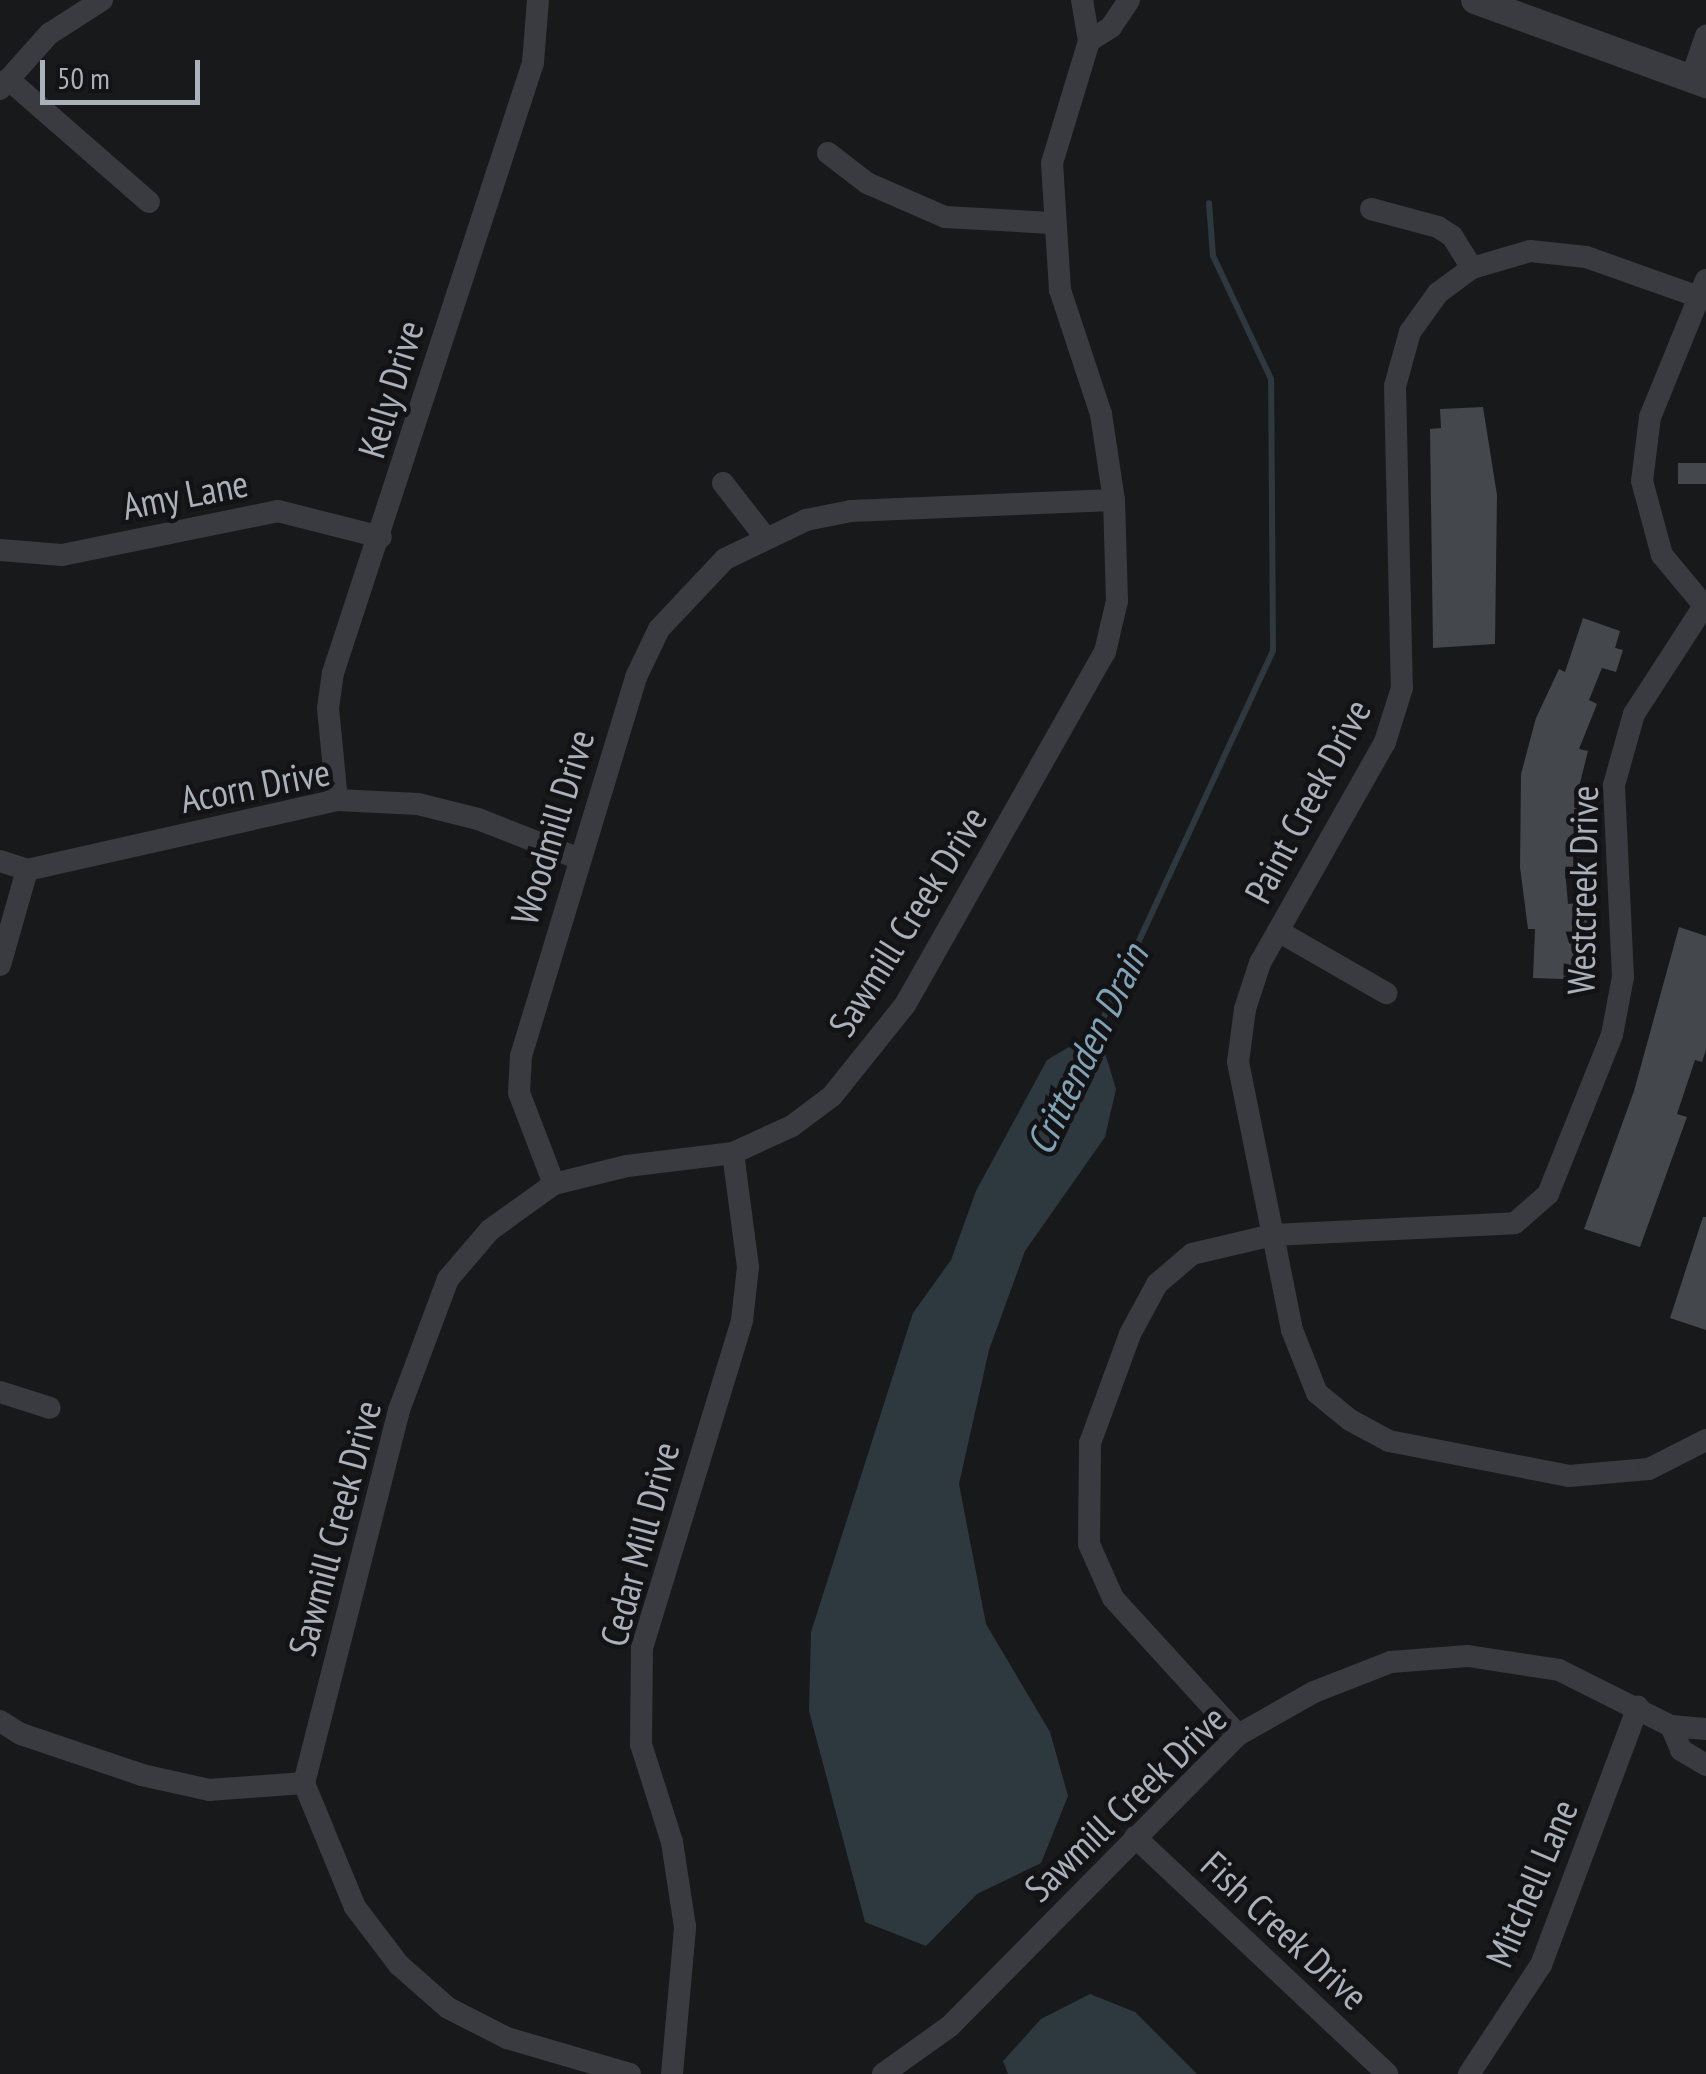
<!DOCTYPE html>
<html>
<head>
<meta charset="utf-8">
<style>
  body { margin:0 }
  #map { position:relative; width:1706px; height:2074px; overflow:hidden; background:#18191b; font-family:"PT Sans Narrow",sans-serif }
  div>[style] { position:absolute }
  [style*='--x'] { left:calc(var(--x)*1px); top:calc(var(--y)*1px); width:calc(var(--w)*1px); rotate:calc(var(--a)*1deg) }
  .water>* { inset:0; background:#2e393f }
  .stream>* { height:6px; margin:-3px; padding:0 3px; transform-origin:3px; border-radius:3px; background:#2e393f }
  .building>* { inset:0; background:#44474b; transform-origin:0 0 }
  .minor>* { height:22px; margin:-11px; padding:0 11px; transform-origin:11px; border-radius:11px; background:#393b40 }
  .tertiary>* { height:28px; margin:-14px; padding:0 14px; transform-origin:14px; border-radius:14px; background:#393b40 }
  span { translate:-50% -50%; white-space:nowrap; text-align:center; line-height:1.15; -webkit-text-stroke:9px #131316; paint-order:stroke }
  .street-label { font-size:38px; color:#aab1ba }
  .water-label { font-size:40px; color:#81a3b6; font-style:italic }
  .scale { position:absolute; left:40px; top:60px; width:160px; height:45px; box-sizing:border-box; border:5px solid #aab1ba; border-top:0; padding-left:12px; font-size:30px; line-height:35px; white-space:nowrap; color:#aab1ba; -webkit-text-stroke:8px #131316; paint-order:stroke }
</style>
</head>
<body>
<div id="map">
  <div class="water">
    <div style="clip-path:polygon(1098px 1030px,1116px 1089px,1105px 1137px,1025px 1251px,989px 1350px,959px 1484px,986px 1624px,1050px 1732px,1068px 1796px,1041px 1863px,977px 1894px,926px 1946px,865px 1922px,809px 1711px,811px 1632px,913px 1313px,951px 1260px,976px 1191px,1047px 1060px)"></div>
    <div style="clip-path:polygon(1090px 1994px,1135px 2012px,1197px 2074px,1008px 2074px,1003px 2061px,1041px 2019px)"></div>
  </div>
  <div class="stream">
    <div style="--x:1095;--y:1036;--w:424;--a:-65.2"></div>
    <div style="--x:1273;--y:651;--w:272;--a:-90.4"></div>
    <div style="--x:1271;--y:379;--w:136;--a:-115.2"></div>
    <div style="--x:1213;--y:256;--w:53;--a:-94.3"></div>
  </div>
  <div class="building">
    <div style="clip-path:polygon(1483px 407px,1497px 495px,1495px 644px,1433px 648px,1430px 429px,1441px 428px,1440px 409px)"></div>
    <div style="left:1678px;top:463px;width:28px;height:21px"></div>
    <div style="clip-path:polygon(1583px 618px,1620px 631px,1615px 648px,1623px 650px,1616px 672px,1602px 668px,1589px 700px,1597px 704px,1579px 749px,1588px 751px,1580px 783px,1578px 869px,1565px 869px,1568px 904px,1585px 902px,1587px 924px,1577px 925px,1575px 958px,1592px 958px,1592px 980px,1533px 978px,1535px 929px,1528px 929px,1520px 867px,1521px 774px,1536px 718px,1559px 669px,1565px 672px)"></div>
    <div style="clip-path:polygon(1679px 927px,1706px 936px,1706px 1050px,1702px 1062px,1695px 1060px,1677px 1114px,1687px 1117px,1640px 1247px,1584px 1229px,1634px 1091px)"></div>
    <div style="clip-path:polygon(1703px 1217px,1706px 1217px,1706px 1330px,1670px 1318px)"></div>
  </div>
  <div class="minor">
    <div style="--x:1082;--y:0;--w:42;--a:80.3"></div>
    <div style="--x:8;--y:79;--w:187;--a:41.1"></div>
    <div style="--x:1691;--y:79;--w:46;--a:-70.8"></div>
    <div style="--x:0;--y:89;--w:74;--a:-48.3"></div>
    <div style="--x:49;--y:34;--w:63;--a:-32.7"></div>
    <div style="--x:828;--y:153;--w:49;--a:37.6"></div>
    <div style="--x:867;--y:183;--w:85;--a:23.6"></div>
    <div style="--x:945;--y:217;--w:106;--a:3.2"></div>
    <div style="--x:1371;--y:209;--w:69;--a:15"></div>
    <div style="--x:1438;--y:227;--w:17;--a:33"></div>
    <div style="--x:1452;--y:236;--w:38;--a:58"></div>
    <div style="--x:1706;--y:280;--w:148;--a:112.2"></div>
    <div style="--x:1650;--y:417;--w:64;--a:97.1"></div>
    <div style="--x:1642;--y:481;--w:77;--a:74.9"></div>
    <div style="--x:1662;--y:555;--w:69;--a:50.3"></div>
    <div style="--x:1699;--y:297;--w:120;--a:-160.5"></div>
    <div style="--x:1586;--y:257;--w:56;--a:-173.9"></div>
    <div style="--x:1530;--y:251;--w:60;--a:163.7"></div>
    <div style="--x:1472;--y:268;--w:42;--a:143.7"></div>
    <div style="--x:1438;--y:293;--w:48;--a:125.7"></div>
    <div style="--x:1410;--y:332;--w:56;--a:105.5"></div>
    <div style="--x:1395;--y:386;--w:302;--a:88.7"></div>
    <div style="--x:1402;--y:688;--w:57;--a:107.5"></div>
    <div style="--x:1385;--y:742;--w:254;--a:119.5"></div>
    <div style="--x:1260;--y:963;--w:48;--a:108.1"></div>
    <div style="--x:1245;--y:1009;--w:53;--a:97.5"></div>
    <div style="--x:1238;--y:1062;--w:177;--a:78.6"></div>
    <div style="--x:1273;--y:1235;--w:242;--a:-2.8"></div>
    <div style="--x:1515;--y:1223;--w:44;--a:-41.3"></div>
    <div style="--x:1548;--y:1194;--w:171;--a:-68.1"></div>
    <div style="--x:1612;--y:1035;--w:59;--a:-79.3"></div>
    <div style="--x:1623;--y:977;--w:192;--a:-92.7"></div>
    <div style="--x:1614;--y:785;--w:74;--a:-74.3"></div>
    <div style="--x:1634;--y:714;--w:129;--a:-57.1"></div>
    <div style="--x:723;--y:483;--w:68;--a:52.1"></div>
    <div style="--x:0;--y:550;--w:62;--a:4.6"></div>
    <div style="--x:62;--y:555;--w:220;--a:-11.5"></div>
    <div style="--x:278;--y:511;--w:106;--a:14.2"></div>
    <div style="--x:337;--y:800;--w:92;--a:-95.6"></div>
    <div style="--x:328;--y:708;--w:35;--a:-82"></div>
    <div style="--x:333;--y:673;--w:642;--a:-71.85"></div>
    <div style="--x:533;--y:63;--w:63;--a:-85.5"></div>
    <div style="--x:0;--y:861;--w:28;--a:18"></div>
    <div style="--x:27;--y:870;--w:318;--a:-12.7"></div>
    <div style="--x:337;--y:800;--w:81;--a:2.8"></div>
    <div style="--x:418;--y:804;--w:62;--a:14"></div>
    <div style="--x:478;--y:819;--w:110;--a:21.4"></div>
    <div style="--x:1278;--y:931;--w:125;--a:29.9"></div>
    <div style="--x:0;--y:965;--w:99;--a:-74.1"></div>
    <div style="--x:554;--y:1184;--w:97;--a:-111"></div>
    <div style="--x:519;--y:1093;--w:37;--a:-87"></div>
    <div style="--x:521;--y:1056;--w:396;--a:-73.1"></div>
    <div style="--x:636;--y:677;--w:53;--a:-64.4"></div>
    <div style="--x:659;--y:629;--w:96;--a:-46.7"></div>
    <div style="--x:725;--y:559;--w:90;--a:-25.7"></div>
    <div style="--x:806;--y:520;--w:46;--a:-11.3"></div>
    <div style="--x:851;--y:511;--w:263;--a:-2.4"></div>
    <div style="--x:0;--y:1392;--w:52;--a:17.7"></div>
    <div style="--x:0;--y:1721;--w:25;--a:32"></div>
    <div style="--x:21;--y:1734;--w:128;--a:18.7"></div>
    <div style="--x:142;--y:1775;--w:69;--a:12.6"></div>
    <div style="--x:209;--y:1790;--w:95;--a:-4.2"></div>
    <div style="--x:1671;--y:1726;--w:26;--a:67"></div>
    <div style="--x:1681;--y:1750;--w:29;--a:31"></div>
    <div style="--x:1238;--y:1735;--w:185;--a:-132.4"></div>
    <div style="--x:1113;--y:1598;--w:59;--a:-114"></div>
    <div style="--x:1089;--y:1544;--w:101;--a:-89.4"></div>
    <div style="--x:1090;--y:1443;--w:116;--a:-69.8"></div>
    <div style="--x:1130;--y:1334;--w:57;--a:-61.6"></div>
    <div style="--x:1157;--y:1284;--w:46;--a:-40.6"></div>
    <div style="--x:1192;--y:1254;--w:83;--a:-13.2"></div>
    <div style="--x:1273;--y:1235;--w:97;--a:78.7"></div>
    <div style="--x:1292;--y:1330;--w:68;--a:68.4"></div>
    <div style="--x:1317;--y:1393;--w:43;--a:39.3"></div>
    <div style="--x:1350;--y:1420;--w:44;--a:28.3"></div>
    <div style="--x:1389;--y:1441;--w:183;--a:11"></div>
    <div style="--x:1569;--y:1476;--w:80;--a:-5"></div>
    <div style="--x:1649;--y:1469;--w:64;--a:-27"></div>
    <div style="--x:1135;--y:1837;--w:346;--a:43.2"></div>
    <div style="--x:630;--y:2074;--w:128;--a:-163.7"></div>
    <div style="--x:507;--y:2038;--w:66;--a:-153"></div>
    <div style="--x:448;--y:2008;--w:65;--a:-138.7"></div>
    <div style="--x:399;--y:1965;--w:73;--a:-127.2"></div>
    <div style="--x:355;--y:1907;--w:134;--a:-112.4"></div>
    <div style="--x:304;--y:1783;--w:385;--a:-75.7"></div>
    <div style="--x:399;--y:1410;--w:140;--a:-69.5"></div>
    <div style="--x:448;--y:1279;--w:65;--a:-49.4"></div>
    <div style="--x:490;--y:1230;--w:79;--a:-35.7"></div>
    <div style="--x:554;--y:1184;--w:75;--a:-13.9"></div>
    <div style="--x:627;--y:1166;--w:107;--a:-7"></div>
    <div style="--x:733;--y:1153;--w:65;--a:-24.6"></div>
    <div style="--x:792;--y:1126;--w:50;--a:-36.9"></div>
    <div style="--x:832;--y:1096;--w:117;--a:-51.3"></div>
    <div style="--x:905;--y:1005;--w:406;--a:-60.5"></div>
    <div style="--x:1105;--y:652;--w:52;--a:-76.8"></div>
    <div style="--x:1117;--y:601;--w:101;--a:-91.7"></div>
    <div style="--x:1114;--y:500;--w:87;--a:-98.6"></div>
    <div style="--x:1101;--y:414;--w:131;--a:-108.3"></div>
    <div style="--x:1060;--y:290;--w:127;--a:-93.6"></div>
    <div style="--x:1052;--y:163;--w:127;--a:-73.1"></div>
    <div style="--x:1089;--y:41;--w:26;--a:-32"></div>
    <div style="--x:1111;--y:27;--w:32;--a:-56"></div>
    <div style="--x:672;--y:2074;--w:148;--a:-84.9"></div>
    <div style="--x:685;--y:1927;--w:86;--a:-98.7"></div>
    <div style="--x:672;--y:1842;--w:103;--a:-107.6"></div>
    <div style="--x:641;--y:1744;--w:96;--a:-89.4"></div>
    <div style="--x:642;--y:1648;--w:343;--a:-73"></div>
    <div style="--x:742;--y:1320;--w:53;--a:-83.5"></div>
    <div style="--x:748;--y:1267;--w:115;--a:-97.5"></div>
    <div style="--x:883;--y:2074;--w:82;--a:-35.6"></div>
    <div style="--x:950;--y:2026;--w:409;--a:-45.3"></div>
    <div style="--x:1238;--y:1735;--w:87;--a:-29.5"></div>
    <div style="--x:1314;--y:1692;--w:83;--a:-21.3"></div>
    <div style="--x:1391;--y:1662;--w:77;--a:-4.5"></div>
    <div style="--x:1468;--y:1656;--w:92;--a:8.7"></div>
    <div style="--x:1559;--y:1670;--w:125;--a:26.6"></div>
    <div style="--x:1671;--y:1726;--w:35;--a:5"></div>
    <div style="--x:1469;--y:2074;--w:131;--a:-56.6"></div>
    <div style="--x:1541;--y:1965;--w:276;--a:-69.4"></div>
  </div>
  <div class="tertiary">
    <div style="--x:1475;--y:0;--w:246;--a:20"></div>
  </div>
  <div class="street-label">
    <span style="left:390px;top:389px;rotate:-73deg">Kelly Drive</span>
    <span style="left:185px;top:494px;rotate:-11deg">Amy Lane</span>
    <span style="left:255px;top:785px;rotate:-11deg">Acorn Drive</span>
    <span style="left:1307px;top:801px;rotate:-62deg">Paint Creek Drive</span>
    <span style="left:552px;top:827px;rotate:-73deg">Woodmill Drive</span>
    <span style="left:1582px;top:890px;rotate:-89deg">Westcreek Drive</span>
    <span style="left:907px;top:921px;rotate:-58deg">Sawmill Creek Drive</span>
    <span style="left:334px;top:1528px;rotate:-75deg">Sawmill Creek Drive</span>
    <span style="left:639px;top:1544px;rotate:-75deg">Cedar Mill Drive</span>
    <span style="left:1125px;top:1803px;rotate:-44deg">Sawmill Creek Drive</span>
    <span style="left:1531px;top:1883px;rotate:-67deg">Mitchell Lane</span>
    <span style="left:1285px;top:1930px;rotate:43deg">Fish Creek Drive</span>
  </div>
  <div class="water-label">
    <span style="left:1086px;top:1049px;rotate:-64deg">Crittenden Drain</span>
  </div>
  <div class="scale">50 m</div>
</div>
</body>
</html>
